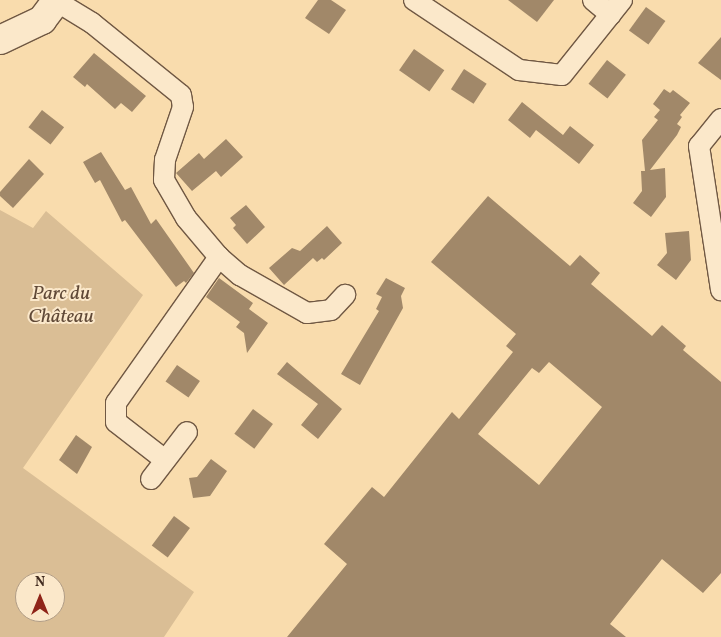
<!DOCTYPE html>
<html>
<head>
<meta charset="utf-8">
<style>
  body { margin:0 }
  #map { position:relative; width:721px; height:637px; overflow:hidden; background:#f9dcad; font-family:Vollkorn,serif }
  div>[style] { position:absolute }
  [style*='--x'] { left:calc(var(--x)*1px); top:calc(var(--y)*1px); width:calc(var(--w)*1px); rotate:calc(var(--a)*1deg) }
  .green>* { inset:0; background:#dabe95 }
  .building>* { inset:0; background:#a18869; transform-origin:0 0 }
  .roads { filter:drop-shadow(1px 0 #705843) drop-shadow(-1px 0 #705843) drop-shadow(0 1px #705843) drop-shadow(0 -1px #705843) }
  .street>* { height:20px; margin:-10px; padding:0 10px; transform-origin:10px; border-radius:10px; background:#fbe8ca }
  .secondary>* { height:28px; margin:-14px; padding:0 14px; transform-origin:14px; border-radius:14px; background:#fbe8ca }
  span { translate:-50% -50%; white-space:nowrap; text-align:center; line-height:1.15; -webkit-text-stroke:4px #fbe8ca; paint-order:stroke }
  .park-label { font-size:20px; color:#604937; font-style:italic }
  .north { position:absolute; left:15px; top:572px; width:50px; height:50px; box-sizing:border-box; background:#fbe8ca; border:1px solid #b19d86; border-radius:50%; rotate:0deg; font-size:14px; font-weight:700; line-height:20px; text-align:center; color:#422c20 }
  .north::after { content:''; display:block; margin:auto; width:18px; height:22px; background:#8f2418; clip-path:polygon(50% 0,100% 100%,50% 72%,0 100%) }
</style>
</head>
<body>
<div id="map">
  <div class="green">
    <div style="clip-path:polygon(evenodd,0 210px,33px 228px,46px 211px,143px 295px,23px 468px,194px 592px,164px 637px,0 637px,0 210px,25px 582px,55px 582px,55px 612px,25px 612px,25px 582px)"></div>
  </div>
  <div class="building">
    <div style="clip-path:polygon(318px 0,331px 0,346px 10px,329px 34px,305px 18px)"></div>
    <div style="clip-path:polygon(508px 0,554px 0,537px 22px)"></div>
    <div style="left:646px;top:7px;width:24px;height:29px;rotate:36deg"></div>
    <div style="clip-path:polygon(721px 37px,721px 80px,698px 63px)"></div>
    <div style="left:414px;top:49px;width:37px;height:26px;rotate:35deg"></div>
    <div style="clip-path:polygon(94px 53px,146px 96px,132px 112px,121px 103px,115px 109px,87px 84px,85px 87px,73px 77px)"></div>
    <div style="left:607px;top:60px;width:24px;height:30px;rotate:38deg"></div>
    <div style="left:464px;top:69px;width:27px;height:24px;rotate:33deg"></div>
    <div style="clip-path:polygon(664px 89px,670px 93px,673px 90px,690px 103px,680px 115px,682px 117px,677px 124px,681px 127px,677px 135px,650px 170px,665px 168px,666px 197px,651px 217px,633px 203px,642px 191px,641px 171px,645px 171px,642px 140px,658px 120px,654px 117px,660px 110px,653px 104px)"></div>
    <div style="clip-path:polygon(522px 102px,563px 135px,570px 126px,594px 145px,579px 164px,536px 130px,530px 138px,508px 120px)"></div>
    <div style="left:42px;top:110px;width:28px;height:22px;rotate:38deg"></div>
    <div style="clip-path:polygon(226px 139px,243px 157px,221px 177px,216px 171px,192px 191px,176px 173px,199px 153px,204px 159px)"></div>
    <div style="clip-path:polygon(101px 152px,125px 190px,131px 187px,151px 224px,156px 219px,194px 273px,186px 283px,184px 281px,176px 287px,125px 220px,122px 222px,100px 180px,95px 183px,83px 162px)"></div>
    <div style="clip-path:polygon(29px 159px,44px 174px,13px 208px,0 196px,0 192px)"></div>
    <div style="clip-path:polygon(evenodd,488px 196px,570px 266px,580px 255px,600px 273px,591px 284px,652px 336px,662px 325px,686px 346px,683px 350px,721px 382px,721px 573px,703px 593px,662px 559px,610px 624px,626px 637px,287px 637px,347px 564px,324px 544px,372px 487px,384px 497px,452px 412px,459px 419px,513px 352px,506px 346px,516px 334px,431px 262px,488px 196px,549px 362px,602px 407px,539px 485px,478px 434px,532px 368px,539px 373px,549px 362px)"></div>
    <div style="clip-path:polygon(246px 205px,265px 227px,247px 244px,233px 228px,236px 225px,230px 218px)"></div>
    <div style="clip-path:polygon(327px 226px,342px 243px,324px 260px,322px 258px,317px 262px,313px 258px,284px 285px,269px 268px,292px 248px,300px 251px)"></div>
    <div style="clip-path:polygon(689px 231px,691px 260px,676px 280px,657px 265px,667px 253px,665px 233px)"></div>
    <div style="clip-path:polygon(219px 278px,253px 303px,249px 309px,268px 323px,247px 353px,244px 333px,236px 327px,240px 322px,206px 297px)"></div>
    <div style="clip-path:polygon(386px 278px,405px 288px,401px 296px,403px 308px,360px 385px,341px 374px,379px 311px,376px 309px,382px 297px,376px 294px)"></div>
    <div style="clip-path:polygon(287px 362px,342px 409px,318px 439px,301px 425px,318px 404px,277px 374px)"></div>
    <div style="left:177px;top:365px;width:28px;height:20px;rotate:35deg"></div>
    <div style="left:253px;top:409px;width:25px;height:31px;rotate:37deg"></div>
    <div style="clip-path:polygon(76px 435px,92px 447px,77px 474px,59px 460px)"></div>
    <div style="clip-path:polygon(211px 459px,227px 471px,210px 496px,193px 498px,189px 478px,197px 477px)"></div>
    <div style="left:174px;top:516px;width:20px;height:37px;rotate:37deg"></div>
  </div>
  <div class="roads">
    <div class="street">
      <div style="--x:414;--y:0;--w:126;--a:33.7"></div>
      <div style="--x:519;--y:70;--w:43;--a:6.6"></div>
      <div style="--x:562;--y:75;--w:96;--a:-51.3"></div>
      <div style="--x:593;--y:0;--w:23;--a:40"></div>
      <div style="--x:56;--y:1;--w:42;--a:31.4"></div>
      <div style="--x:92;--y:23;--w:114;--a:39"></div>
      <div style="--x:181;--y:95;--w:12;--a:81"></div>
      <div style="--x:183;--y:107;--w:56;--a:108.8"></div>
      <div style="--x:165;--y:160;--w:20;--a:93"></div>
      <div style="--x:164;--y:180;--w:44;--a:59.9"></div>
      <div style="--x:186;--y:218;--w:51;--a:49.8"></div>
      <div style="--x:219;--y:257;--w:28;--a:41"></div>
      <div style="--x:240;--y:275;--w:77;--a:29.6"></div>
      <div style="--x:307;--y:313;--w:24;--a:-7"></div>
      <div style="--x:331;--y:310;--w:21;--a:-47"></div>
      <div style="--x:721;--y:119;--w:35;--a:129"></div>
      <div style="--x:699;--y:146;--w:146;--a:81.3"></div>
      <div style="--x:165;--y:460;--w:62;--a:-142.2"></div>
      <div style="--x:116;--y:422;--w:19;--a:-90"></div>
      <div style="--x:116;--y:403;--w:179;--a:-54.8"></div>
      <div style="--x:151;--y:479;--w:59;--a:-52.5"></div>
    </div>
    <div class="secondary">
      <div style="--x:0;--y:40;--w:47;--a:-25.5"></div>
      <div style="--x:42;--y:20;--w:25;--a:-53"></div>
    </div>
  </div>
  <div class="park-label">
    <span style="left:61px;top:306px">Parc du<br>Château</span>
  </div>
  <div class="north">N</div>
</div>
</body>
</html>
